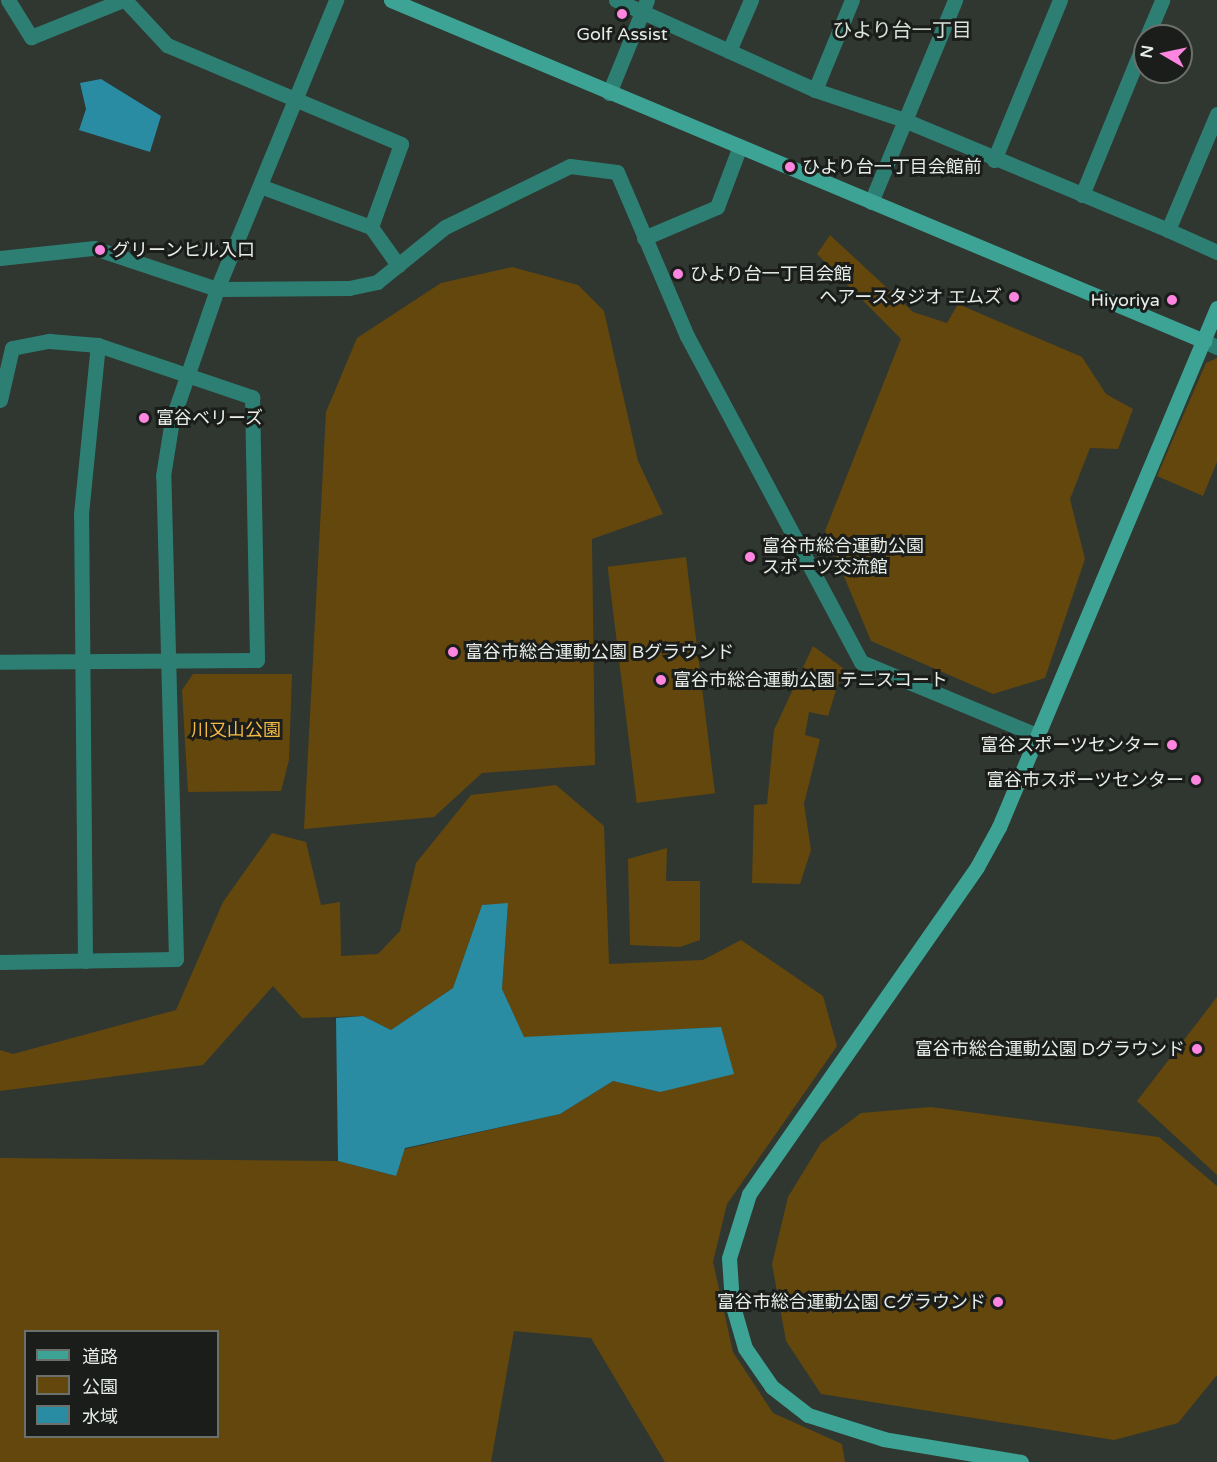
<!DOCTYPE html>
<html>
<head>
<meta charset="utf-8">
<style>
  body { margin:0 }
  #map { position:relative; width:1217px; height:1462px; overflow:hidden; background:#2f3730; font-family:"Varela Round","Noto Sans JP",sans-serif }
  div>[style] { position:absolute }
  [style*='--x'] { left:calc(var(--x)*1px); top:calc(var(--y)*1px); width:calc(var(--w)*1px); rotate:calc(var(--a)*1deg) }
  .green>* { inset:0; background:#64470d; transform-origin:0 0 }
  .water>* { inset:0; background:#2a8ca2 }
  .street>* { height:15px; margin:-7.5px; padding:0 7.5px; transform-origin:7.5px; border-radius:7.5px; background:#2e7f73 }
  .secondary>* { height:15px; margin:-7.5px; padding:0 7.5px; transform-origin:7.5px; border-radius:7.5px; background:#3da395 }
  .dots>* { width:16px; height:16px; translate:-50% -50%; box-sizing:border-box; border:3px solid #1a1d1a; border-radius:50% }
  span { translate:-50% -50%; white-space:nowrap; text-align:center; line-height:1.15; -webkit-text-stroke:6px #1a1d1a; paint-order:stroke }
  .poi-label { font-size:18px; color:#e8ede9 }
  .left { translate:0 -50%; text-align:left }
  .right { translate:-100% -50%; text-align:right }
  .park-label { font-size:18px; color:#f6b944 }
  .neighbourhood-label { font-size:20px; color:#d7e0d8 }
  .legend { position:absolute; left:24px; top:1330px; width:195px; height:108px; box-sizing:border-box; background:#1a1d1a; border:2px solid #6c706d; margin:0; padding:8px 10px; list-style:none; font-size:18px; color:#e8ede9 }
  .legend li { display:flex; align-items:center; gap:12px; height:30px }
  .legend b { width:30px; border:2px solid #6c706d }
  .north { position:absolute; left:1133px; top:24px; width:60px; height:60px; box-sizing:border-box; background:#1a1d1a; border:2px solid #6c706d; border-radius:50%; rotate:279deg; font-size:16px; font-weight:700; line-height:24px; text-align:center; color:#e8ede9 }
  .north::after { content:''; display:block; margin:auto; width:21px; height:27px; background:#fe86e1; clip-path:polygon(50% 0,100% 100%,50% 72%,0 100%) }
</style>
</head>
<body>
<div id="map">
  <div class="green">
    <div style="clip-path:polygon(830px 235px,913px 312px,947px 323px,958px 304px,1082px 357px,1106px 394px,1133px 409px,1118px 449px,1090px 448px,1070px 499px,1085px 559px,1045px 678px,993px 694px,871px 641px,825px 531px,901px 339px,817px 254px)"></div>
    <div style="clip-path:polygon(512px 267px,578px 285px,604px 311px,638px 461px,663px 514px,592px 539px,595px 765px,482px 773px,434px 817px,304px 829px,326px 412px,357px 338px,441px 283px)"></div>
    <div style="clip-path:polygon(1217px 358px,1217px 462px,1203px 496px,1157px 476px,1206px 363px)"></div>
    <div style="left:686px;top:557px;width:238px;height:79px;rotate:83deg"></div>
    <div style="clip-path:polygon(813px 646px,843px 668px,828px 716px,809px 712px,805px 735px,820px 739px,804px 804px,811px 850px,800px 884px,752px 883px,754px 805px,767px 804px,774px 730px)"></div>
    <div style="clip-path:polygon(193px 674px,292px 674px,289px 760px,281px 791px,188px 792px,182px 690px)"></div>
    <div style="clip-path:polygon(evenodd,556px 785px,604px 826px,609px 964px,703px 960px,741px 940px,823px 996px,837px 1046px,727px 1204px,713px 1262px,733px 1352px,773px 1413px,842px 1444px,845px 1462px,665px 1462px,591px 1338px,514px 1331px,491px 1462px,0 1462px,0 1158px,338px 1161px,395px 1176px,405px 1149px,560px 1114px,613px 1081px,660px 1092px,721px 1027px,524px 1038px,502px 989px,508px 904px,482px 905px,453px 988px,391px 1030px,363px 1016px,302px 1018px,273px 986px,203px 1065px,0 1091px,0 1050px,13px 1054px,176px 1010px,223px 902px,272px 833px,306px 842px,321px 905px,340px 902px,341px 956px,378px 954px,400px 931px,416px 863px,471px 795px,556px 785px,26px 1332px,218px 1332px,218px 1436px,26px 1436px,26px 1332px)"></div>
    <div style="clip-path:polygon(667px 848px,666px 881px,700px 881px,700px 940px,680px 947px,630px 945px,628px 859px)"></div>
    <div style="clip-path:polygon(1217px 997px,1217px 1175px,1137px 1101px)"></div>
    <div style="clip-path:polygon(931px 1107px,1159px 1137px,1217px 1186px,1217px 1375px,1178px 1423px,1114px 1440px,821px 1394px,786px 1341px,772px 1264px,788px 1197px,821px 1143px,861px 1113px)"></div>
  </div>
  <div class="water">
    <div style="clip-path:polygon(101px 79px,161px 116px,150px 152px,79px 130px,86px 109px,80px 83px)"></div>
    <div style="clip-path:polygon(508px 903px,502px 989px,524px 1037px,721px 1027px,734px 1074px,660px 1092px,613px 1081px,560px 1114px,405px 1148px,396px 1176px,338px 1161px,336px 1018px,363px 1016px,391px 1030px,453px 988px,482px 905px)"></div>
  </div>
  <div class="street">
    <div style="--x:8;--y:0;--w:44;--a:58.1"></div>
    <div style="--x:31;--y:37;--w:99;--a:-21.9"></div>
    <div style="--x:125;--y:0;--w:62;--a:47"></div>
    <div style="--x:167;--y:45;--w:254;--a:22.9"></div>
    <div style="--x:401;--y:144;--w:88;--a:109.9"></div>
    <div style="--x:616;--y:0;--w:218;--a:24.3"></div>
    <div style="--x:815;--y:90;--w:94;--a:18.6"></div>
    <div style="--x:904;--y:120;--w:286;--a:22.6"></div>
    <div style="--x:1168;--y:230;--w:126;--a:-67.1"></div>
    <div style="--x:1147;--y:36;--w:39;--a:-67"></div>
    <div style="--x:729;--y:51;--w:56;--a:-66.7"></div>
    <div style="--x:815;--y:90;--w:97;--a:-67.7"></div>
    <div style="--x:609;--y:93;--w:100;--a:-67.8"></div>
    <div style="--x:994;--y:160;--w:173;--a:-67.6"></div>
    <div style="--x:260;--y:186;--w:118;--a:20.3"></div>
    <div style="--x:371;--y:227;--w:47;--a:54.6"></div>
    <div style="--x:1082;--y:195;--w:166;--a:-67.8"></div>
    <div style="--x:871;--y:202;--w:219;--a:-67.4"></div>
    <div style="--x:1168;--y:230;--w:54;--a:24.2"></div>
    <div style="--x:644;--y:238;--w:79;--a:-23"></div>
    <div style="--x:717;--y:207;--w:65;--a:-69.3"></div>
    <div style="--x:0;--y:258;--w:95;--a:-6.1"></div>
    <div style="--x:94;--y:248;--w:130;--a:18.4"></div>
    <div style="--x:217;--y:289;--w:132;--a:-0.4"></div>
    <div style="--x:349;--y:288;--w:29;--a:-12"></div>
    <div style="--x:377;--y:282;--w:87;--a:-39"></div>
    <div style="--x:445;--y:227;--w:139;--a:-26"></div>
    <div style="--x:570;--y:166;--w:47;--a:7.3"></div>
    <div style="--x:617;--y:172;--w:178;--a:66.9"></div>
    <div style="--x:687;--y:336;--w:370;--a:61.9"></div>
    <div style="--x:861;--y:662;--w:190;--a:22.6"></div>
    <div style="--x:1204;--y:341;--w:14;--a:25"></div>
    <div style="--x:0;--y:400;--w:53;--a:-77"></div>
    <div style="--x:12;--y:348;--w:38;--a:-11"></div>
    <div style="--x:49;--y:341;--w:49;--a:4.7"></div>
    <div style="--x:98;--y:345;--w:163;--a:18.7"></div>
    <div style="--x:252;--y:397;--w:263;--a:88.9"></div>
    <div style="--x:257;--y:660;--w:257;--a:179.6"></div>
    <div style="--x:85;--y:961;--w:447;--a:-90.5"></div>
    <div style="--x:81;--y:514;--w:170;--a:-84.3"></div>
    <div style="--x:0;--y:962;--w:176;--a:-1"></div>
    <div style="--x:176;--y:959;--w:483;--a:-91.5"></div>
    <div style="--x:163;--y:476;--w:57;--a:-80.9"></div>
    <div style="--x:172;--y:420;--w:139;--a:-71"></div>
    <div style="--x:217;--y:289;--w:313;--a:-67.6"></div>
  </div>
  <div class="secondary">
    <div style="--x:391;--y:0;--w:882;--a:22.75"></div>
    <div style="--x:1021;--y:1462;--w:139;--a:-170.5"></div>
    <div style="--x:884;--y:1439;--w:80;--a:-162.5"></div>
    <div style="--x:808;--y:1415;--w:46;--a:-142.1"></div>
    <div style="--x:772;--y:1387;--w:47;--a:-124.7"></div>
    <div style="--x:745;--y:1348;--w:47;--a:-106.1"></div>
    <div style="--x:732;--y:1303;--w:45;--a:-93.8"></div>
    <div style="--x:729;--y:1258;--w:67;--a:-72.6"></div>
    <div style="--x:749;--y:1194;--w:399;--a:-55.1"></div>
    <div style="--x:977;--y:867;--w:46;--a:-61.2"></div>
    <div style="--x:999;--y:827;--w:563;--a:-67.22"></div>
  </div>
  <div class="dots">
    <div style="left:622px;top:14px;background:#fe86e1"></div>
    <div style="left:790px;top:167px;background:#fe86e1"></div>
    <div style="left:100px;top:250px;background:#fe86e1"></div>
    <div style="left:678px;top:274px;background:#fe86e1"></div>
    <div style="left:1014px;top:297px;background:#fe86e1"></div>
    <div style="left:1172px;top:300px;background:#fe86e1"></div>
    <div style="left:144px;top:418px;background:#fe86e1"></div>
    <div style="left:750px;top:557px;background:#fe86e1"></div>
    <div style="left:453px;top:652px;background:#fe86e1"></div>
    <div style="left:661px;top:680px;background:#fe86e1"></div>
    <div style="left:1172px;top:745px;background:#fe86e1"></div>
    <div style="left:1196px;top:780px;background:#fe86e1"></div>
    <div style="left:1197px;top:1049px;background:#fe86e1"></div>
    <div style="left:998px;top:1302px;background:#fe86e1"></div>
  </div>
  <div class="poi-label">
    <span style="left:622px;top:34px">Golf Assist</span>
    <span class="left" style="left:802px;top:167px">ひより台一丁目会館前</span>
    <span class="left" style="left:112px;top:250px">グリーンヒル入口</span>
    <span class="left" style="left:690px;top:274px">ひより台一丁目会館</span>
    <span class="right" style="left:1002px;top:297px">ヘアースタジオ エムズ</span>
    <span class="right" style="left:1160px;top:300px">Hiyoriya</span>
    <span class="left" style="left:156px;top:418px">富谷ベリーズ</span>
    <span class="left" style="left:762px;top:557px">富谷市総合運動公園<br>スポーツ交流館</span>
    <span class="left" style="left:465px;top:652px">富谷市総合運動公園 Bグラウンド</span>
    <span class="left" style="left:673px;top:680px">富谷市総合運動公園 テニスコート</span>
    <span class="right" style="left:1160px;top:745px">富谷スポーツセンター</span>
    <span class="right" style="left:1184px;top:780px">富谷市スポーツセンター</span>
    <span class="right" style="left:1185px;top:1049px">富谷市総合運動公園 Dグラウンド</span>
    <span class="right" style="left:986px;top:1302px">富谷市総合運動公園 Cグラウンド</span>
  </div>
  <div class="park-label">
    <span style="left:236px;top:730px">川又山公園</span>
  </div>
  <div class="neighbourhood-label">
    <span style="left:902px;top:31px">ひより台一丁目</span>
  </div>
  <ul class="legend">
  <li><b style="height:8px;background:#3da395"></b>道路</li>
  <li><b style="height:16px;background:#64470d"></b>公園</li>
  <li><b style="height:16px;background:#2a8ca2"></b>水域</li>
  </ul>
  <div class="north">N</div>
</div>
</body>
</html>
